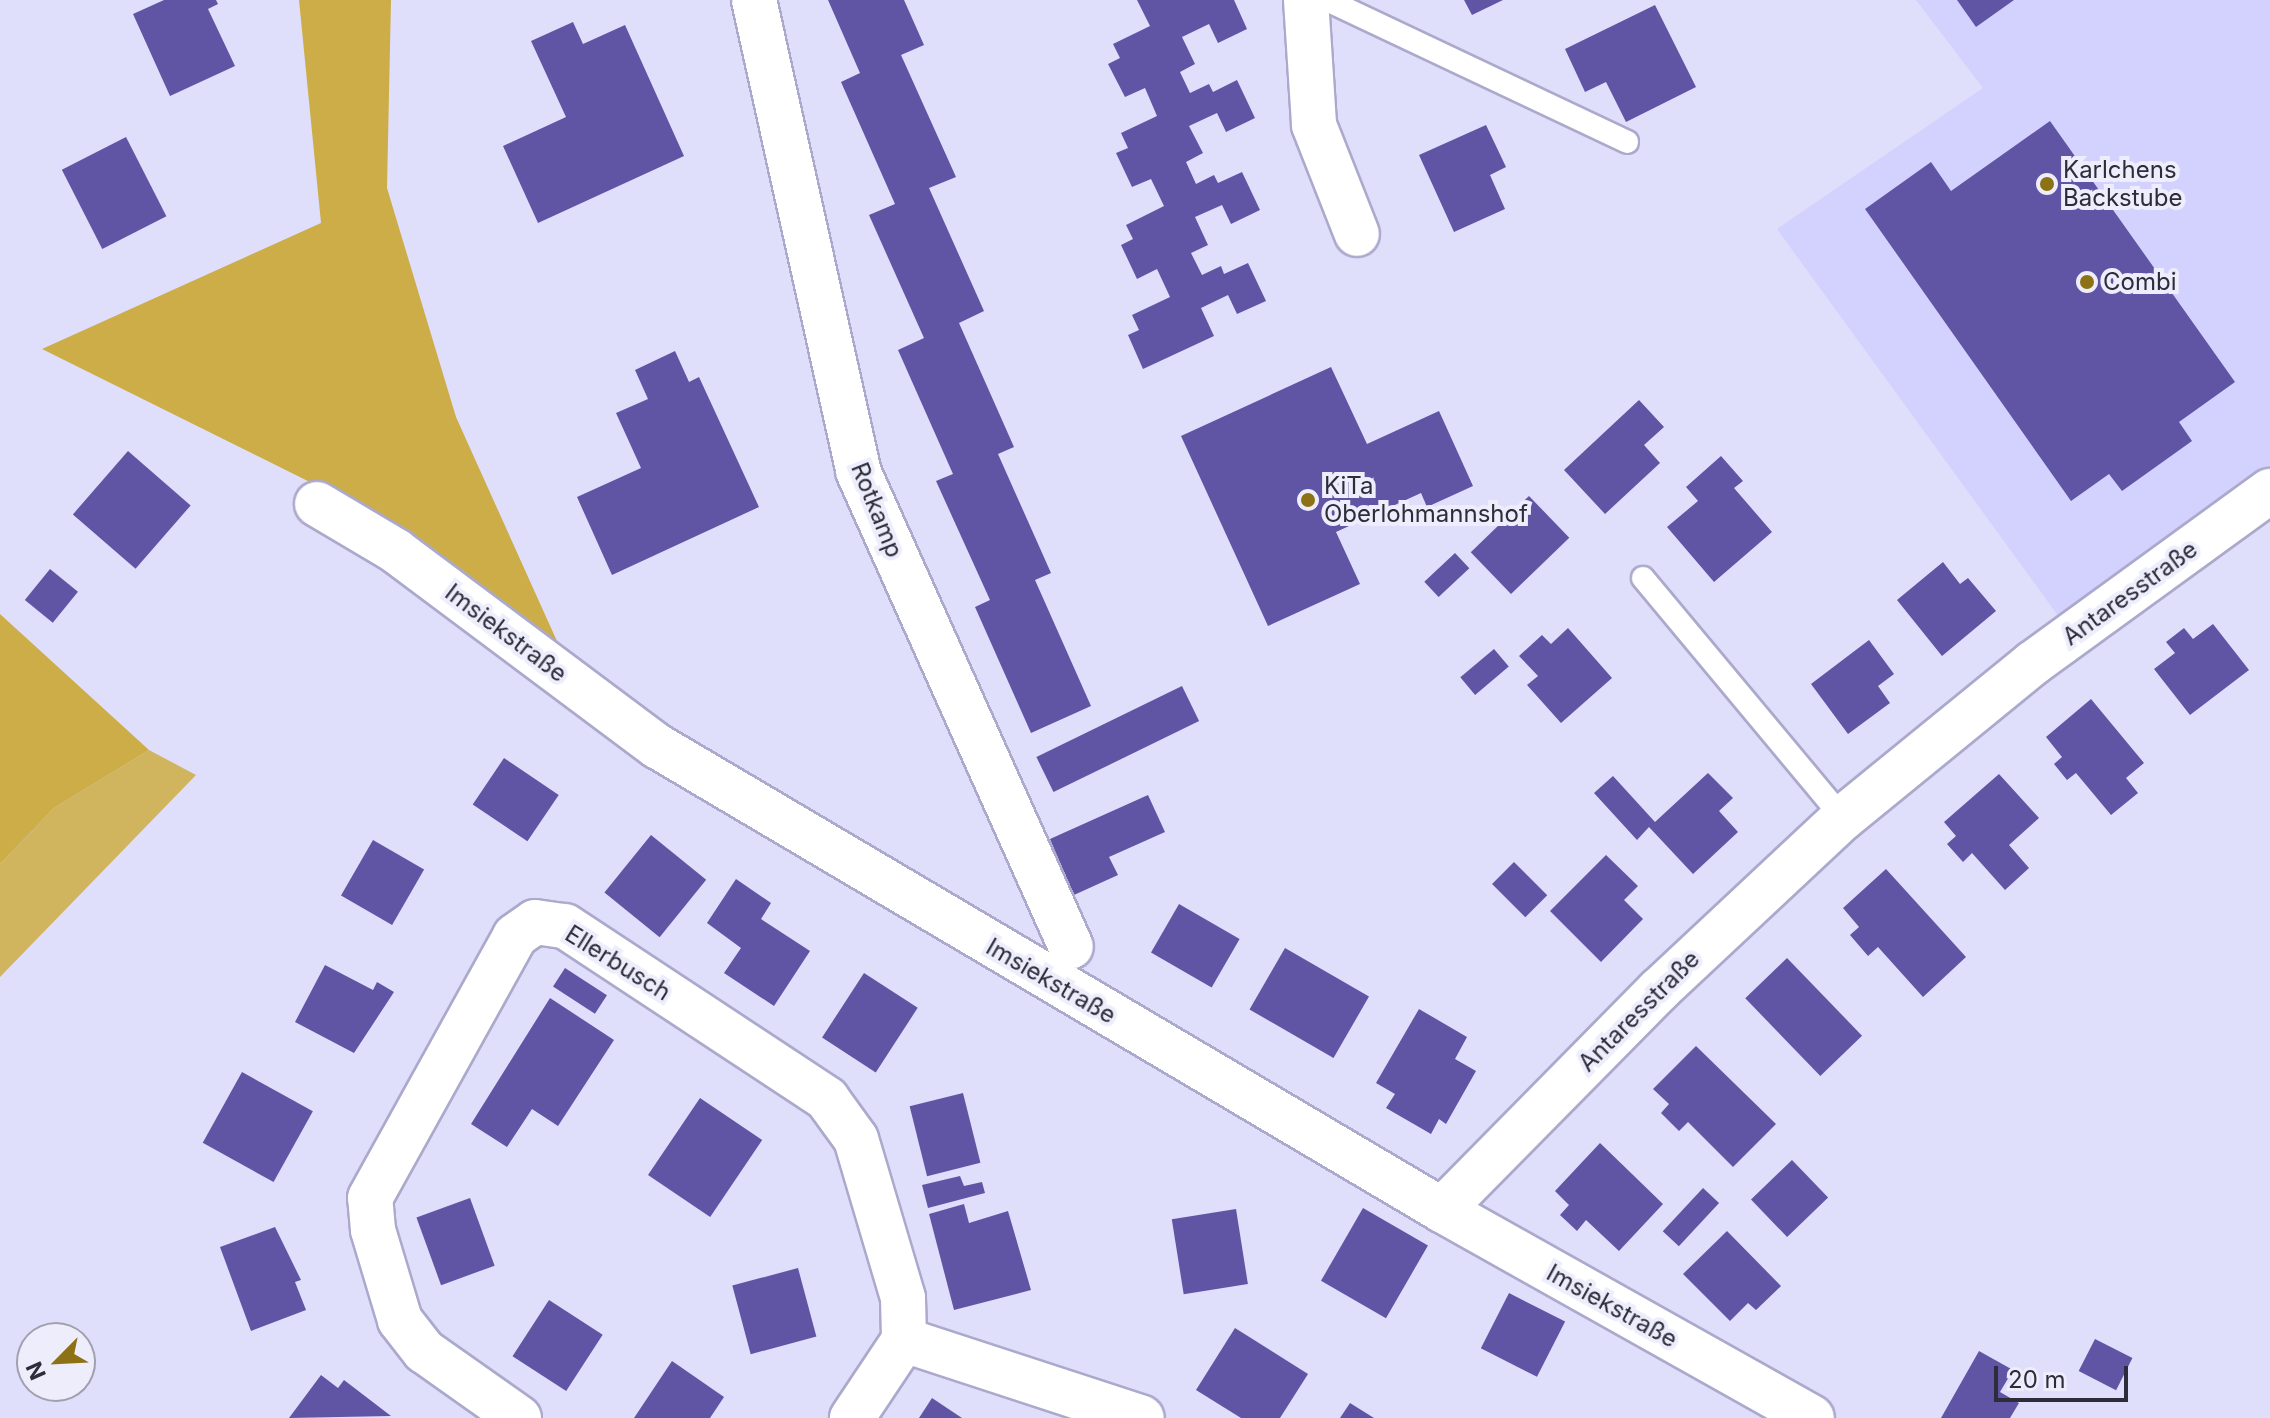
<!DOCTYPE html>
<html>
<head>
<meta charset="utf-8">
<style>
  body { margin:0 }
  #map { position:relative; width:2270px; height:1418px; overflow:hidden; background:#dfdefb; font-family:Inter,sans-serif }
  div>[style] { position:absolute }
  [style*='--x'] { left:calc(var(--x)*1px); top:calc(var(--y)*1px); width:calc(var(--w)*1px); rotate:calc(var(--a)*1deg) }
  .built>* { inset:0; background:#d3d1fd }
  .green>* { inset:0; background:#d1b45e }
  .forest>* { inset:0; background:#cdad48 }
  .building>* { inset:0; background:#6055a5; transform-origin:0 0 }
  .roads { filter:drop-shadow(2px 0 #aba9cc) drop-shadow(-2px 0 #aba9cc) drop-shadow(0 2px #aba9cc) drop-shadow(0 -2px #aba9cc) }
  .service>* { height:22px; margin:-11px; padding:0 11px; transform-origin:11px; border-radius:11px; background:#fff }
  .minor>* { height:44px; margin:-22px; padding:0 22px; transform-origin:22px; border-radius:22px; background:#fff }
  .dots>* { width:22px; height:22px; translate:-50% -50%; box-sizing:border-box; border:4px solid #ededfc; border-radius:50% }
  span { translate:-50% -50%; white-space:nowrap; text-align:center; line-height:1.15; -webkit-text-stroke:8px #ededfc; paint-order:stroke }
  .poi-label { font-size:24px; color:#2d2c3a }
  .left { translate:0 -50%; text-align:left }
  .street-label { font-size:24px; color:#2d2c3a }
  .north { position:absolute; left:16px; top:1322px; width:80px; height:80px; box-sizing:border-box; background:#ededfc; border:2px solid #a0a0ae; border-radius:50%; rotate:246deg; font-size:22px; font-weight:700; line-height:32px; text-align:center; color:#2d2c3a }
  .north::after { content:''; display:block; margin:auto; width:28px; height:36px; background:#8c7215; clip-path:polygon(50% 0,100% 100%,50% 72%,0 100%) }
  .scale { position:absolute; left:1994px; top:1366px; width:134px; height:36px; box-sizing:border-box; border:4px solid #2d2c3a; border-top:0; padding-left:10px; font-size:24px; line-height:28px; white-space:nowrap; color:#2d2c3a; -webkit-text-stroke:6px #ededfc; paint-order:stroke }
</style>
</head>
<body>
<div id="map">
  <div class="built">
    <div style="clip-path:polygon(1916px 0,2270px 0,2270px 468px,2059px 617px,1777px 229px,1983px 88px)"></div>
  </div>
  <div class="green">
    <div style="clip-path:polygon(149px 750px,196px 775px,0 977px,0 864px,54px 808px)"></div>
  </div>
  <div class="forest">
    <div style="clip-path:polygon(299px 0,391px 0,387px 188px,456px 417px,570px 670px,338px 496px,42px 349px,321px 223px)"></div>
    <div style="clip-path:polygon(0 614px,149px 750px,54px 808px,0 864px)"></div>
  </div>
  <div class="building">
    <div style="clip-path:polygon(164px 0,216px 0,218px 4px,208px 9px,235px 66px,170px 96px,133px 14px)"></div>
    <div style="clip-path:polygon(828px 0,904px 0,924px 45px,901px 55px,956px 177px,929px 188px,984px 311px,959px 323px,1014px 447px,998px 454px,1051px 573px,1035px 580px,1091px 706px,1031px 733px,975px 607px,990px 600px,936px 481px,953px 474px,898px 350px,924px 338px,869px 215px,895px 204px,841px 82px,860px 73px)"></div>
    <div style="clip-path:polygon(1137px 0,1234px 0,1247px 29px,1218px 43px,1209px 24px,1182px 37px,1195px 64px,1180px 72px,1190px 93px,1209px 84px,1213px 92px,1237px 80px,1255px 118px,1226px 132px,1217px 113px,1189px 126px,1203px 153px,1186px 162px,1196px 184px,1214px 175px,1218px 183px,1242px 172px,1260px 210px,1231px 224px,1222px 205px,1195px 217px,1208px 245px,1191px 253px,1202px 275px,1221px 266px,1224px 274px,1248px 263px,1266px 301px,1237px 314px,1228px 295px,1201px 308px,1214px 336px,1143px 369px,1128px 335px,1139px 330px,1132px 315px,1170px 297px,1157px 269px,1137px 279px,1121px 245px,1133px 239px,1126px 225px,1164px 206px,1151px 179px,1132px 187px,1116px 153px,1128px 148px,1121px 133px,1157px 116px,1145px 88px,1125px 97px,1108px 64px,1120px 58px,1113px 44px,1150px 26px)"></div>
    <div style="clip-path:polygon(1464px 0,1503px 0,1472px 15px)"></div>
    <div style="clip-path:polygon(1957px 0,2014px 0,1976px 27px)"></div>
    <div style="clip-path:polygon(1655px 5px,1696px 87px,1626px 122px,1606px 82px,1585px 92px,1565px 49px)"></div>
    <div style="clip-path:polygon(573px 22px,583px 44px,625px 25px,684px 156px,538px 223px,503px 146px,566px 117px,531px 41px)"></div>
    <div style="clip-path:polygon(2050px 121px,2235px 382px,2179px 422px,2192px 441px,2122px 491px,2109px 474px,2071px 501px,1865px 209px,1931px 162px,1951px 191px)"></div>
    <div style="clip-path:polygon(1486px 125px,1506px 167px,1490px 175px,1505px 209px,1454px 232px,1419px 155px)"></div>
    <div style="left:126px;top:137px;width:89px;height:72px;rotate:63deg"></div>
    <div style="clip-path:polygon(675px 351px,689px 382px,699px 377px,759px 507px,612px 575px,577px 497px,641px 468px,616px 413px,648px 399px,635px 370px)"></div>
    <div style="clip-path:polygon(1331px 367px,1367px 444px,1439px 411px,1473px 486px,1427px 507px,1421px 493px,1336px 532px,1360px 584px,1268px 626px,1181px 436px)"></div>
    <div style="clip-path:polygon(1639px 400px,1664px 427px,1644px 445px,1660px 463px,1605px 514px,1564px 470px)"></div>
    <div style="left:128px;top:451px;width:83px;height:84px;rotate:41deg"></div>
    <div style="clip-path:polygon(1721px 456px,1743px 481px,1734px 488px,1772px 532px,1714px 582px,1667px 527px,1698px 501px,1686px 487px)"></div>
    <div style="left:1529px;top:496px;width:58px;height:81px;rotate:46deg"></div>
    <div style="left:1455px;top:553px;width:21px;height:42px;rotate:47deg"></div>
    <div style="clip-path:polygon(1943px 562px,1960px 584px,1968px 578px,1996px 611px,1942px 656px,1897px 600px)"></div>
    <div style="left:50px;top:569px;width:36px;height:40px;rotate:39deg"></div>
    <div style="clip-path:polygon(2213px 624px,2249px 670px,2190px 715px,2154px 669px,2175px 653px,2166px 642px,2184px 628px,2193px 639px)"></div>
    <div style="clip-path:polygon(1568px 628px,1612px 678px,1561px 723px,1527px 685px,1538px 676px,1519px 656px,1542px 635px,1551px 644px)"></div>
    <div style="clip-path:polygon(1869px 640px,1894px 674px,1878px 686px,1890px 703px,1848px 734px,1811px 684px)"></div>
    <div style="left:1494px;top:649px;width:23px;height:44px;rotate:50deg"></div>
    <div style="left:1182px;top:686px;width:39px;height:162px;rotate:64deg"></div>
    <div style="clip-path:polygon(2091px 699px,2144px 763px,2126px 778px,2138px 793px,2111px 815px,2076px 773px,2067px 780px,2054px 764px,2062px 757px,2046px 737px)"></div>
    <div style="left:504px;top:758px;width:66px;height:56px;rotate:34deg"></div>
    <div style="clip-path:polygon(1708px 773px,1733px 798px,1719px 811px,1738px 832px,1693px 874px,1649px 827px,1637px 840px,1594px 793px,1613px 776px,1655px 822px)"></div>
    <div style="clip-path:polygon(1999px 774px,2039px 818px,2009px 845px,2029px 868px,2005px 890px,1972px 853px,1963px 862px,1947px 844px,1956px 836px,1944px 822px)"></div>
    <div style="clip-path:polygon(1148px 795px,1165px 832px,1109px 857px,1118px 875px,1074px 895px,1050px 839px)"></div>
    <div style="left:651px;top:835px;width:71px;height:74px;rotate:39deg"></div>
    <div style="left:373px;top:840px;width:59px;height:64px;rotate:30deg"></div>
    <div style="clip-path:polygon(1606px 855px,1638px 886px,1624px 900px,1643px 919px,1601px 962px,1550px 911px)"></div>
    <div style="left:1514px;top:862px;width:47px;height:31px;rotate:45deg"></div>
    <div style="clip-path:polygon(1886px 869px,1966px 957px,1923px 997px,1878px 947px,1868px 956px,1850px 935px,1859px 927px,1843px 908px)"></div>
    <div style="clip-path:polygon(736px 879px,771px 903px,761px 919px,810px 951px,774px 1006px,724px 973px,741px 948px,707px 923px)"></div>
    <div style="left:1179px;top:904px;width:70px;height:56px;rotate:30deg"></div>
    <div style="left:1285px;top:948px;width:97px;height:71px;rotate:30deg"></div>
    <div style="left:1787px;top:958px;width:108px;height:58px;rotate:46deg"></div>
    <div style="clip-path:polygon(325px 965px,373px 990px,377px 982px,394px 992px,354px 1053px,295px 1022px)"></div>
    <div style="left:565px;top:968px;width:50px;height:22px;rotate:33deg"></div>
    <div style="left:864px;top:973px;width:64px;height:77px;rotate:33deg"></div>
    <div style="clip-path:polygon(550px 998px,614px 1040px,558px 1126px,532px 1109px,507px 1147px,471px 1124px)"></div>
    <div style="clip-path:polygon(1419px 1009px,1467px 1037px,1455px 1059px,1476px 1071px,1446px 1124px,1439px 1119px,1431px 1134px,1386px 1108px,1395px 1094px,1376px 1083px)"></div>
    <div style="clip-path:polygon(1696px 1046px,1776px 1124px,1733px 1167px,1688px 1122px,1679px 1131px,1661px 1113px,1669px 1104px,1653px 1089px)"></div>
    <div style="left:242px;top:1072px;width:81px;height:81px;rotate:29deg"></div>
    <div style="left:963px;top:1093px;width:72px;height:55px;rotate:76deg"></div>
    <div style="left:700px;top:1098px;width:75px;height:93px;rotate:34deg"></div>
    <div style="clip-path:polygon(1600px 1143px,1663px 1204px,1619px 1251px,1586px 1220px,1577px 1231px,1560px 1215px,1569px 1205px,1555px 1191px)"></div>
    <div style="left:1792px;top:1160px;width:52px;height:57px;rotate:46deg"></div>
    <div style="clip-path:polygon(960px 1176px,964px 1186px,982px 1182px,985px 1193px,928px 1208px,922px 1185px)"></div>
    <div style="left:1703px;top:1188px;width:22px;height:59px;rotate:43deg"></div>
    <div style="left:470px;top:1198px;width:72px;height:57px;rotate:70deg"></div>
    <div style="clip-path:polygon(964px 1204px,969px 1223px,1008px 1211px,1031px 1290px,954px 1310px,929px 1214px)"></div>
    <div style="left:1363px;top:1208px;width:75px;height:84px;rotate:30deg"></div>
    <div style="left:1236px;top:1209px;width:76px;height:65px;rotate:81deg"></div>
    <div style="clip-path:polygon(275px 1227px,301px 1280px,295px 1282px,306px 1310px,251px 1331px,220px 1247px)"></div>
    <div style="clip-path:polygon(1727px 1231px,1781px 1286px,1756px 1310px,1748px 1303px,1730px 1321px,1683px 1274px)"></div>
    <div style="left:798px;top:1268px;width:71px;height:68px;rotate:75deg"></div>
    <div style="left:1509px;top:1293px;width:63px;height:62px;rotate:27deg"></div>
    <div style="left:549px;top:1300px;width:64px;height:67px;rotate:33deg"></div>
    <div style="clip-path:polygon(1235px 1328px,1308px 1374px,1280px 1418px,1241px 1418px,1196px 1390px)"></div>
    <div style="left:2095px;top:1339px;width:42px;height:36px;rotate:27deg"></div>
    <div style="clip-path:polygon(1979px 1351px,2013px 1370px,2000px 1392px,2019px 1403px,2010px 1418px,1941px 1418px)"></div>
    <div style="clip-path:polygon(672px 1361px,724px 1397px,710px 1418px,634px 1418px)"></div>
    <div style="clip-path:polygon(321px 1375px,338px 1388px,344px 1380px,391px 1416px,289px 1418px)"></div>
    <div style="clip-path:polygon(932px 1398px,962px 1418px,919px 1418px)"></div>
    <div style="clip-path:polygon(1350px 1403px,1374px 1418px,1340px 1418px)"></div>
  </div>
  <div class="roads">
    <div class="service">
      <div style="--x:1327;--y:0;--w:332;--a:25.3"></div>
      <div style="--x:1643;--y:578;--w:312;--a:50.2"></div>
    </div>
    <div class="minor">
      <div style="--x:754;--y:0;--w:482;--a:77.5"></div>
      <div style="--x:858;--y:471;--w:521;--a:65.89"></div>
      <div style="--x:1306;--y:0;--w:125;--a:86.3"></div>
      <div style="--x:1314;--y:125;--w:117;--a:68.5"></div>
      <div style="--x:317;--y:504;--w:92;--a:30.7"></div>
      <div style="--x:396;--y:551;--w:326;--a:36.8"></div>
      <div style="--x:657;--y:746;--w:912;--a:30.59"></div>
      <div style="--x:1442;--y:1210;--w:424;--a:29.3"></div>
      <div style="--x:1442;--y:1210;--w:309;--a:-45.4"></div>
      <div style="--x:1659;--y:990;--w:252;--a:-43.1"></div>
      <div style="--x:1843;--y:818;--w:245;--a:-39.2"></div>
      <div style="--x:2033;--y:663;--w:293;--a:-36"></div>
      <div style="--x:904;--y:1340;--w:250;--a:18.1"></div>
      <div style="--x:519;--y:1418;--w:116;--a:-144.8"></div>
      <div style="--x:424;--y:1351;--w:39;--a:-128"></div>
      <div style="--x:400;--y:1320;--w:94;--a:-106.7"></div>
      <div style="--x:373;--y:1230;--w:32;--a:-95"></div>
      <div style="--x:370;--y:1198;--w:299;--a:-61"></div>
      <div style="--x:515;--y:936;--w:24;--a:-35"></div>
      <div style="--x:535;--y:922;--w:30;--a:8"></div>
      <div style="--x:565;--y:926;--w:314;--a:33.4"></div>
      <div style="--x:827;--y:1099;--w:49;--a:54.1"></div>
      <div style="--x:856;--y:1139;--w:166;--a:73.5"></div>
      <div style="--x:903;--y:1298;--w:42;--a:88.6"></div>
      <div style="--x:904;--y:1340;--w:94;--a:123.7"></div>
    </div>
  </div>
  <div class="dots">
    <div style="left:2047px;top:184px;background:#8c7215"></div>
    <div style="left:2087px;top:282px;background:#8c7215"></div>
    <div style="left:1308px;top:500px;background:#8c7215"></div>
  </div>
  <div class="poi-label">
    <span class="left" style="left:2063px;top:184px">Karlchens<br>Backstube</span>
    <span class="left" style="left:2103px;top:282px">Combi</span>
    <span class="left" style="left:1324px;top:500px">KiTa<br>Oberlohmannshof</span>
  </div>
  <div class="street-label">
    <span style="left:877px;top:510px;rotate:68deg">Rotkamp</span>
    <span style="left:2130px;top:593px;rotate:-36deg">Antaresstraße</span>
    <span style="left:506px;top:633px;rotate:37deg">Imsiekstraße</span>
    <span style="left:618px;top:963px;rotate:32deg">Ellerbusch</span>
    <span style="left:1051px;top:981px;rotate:30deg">Imsiekstraße</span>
    <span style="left:1639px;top:1011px;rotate:-45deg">Antaresstraße</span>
    <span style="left:1612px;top:1306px;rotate:29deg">Imsiekstraße</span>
  </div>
  <div class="north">N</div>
  <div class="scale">20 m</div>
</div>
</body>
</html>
